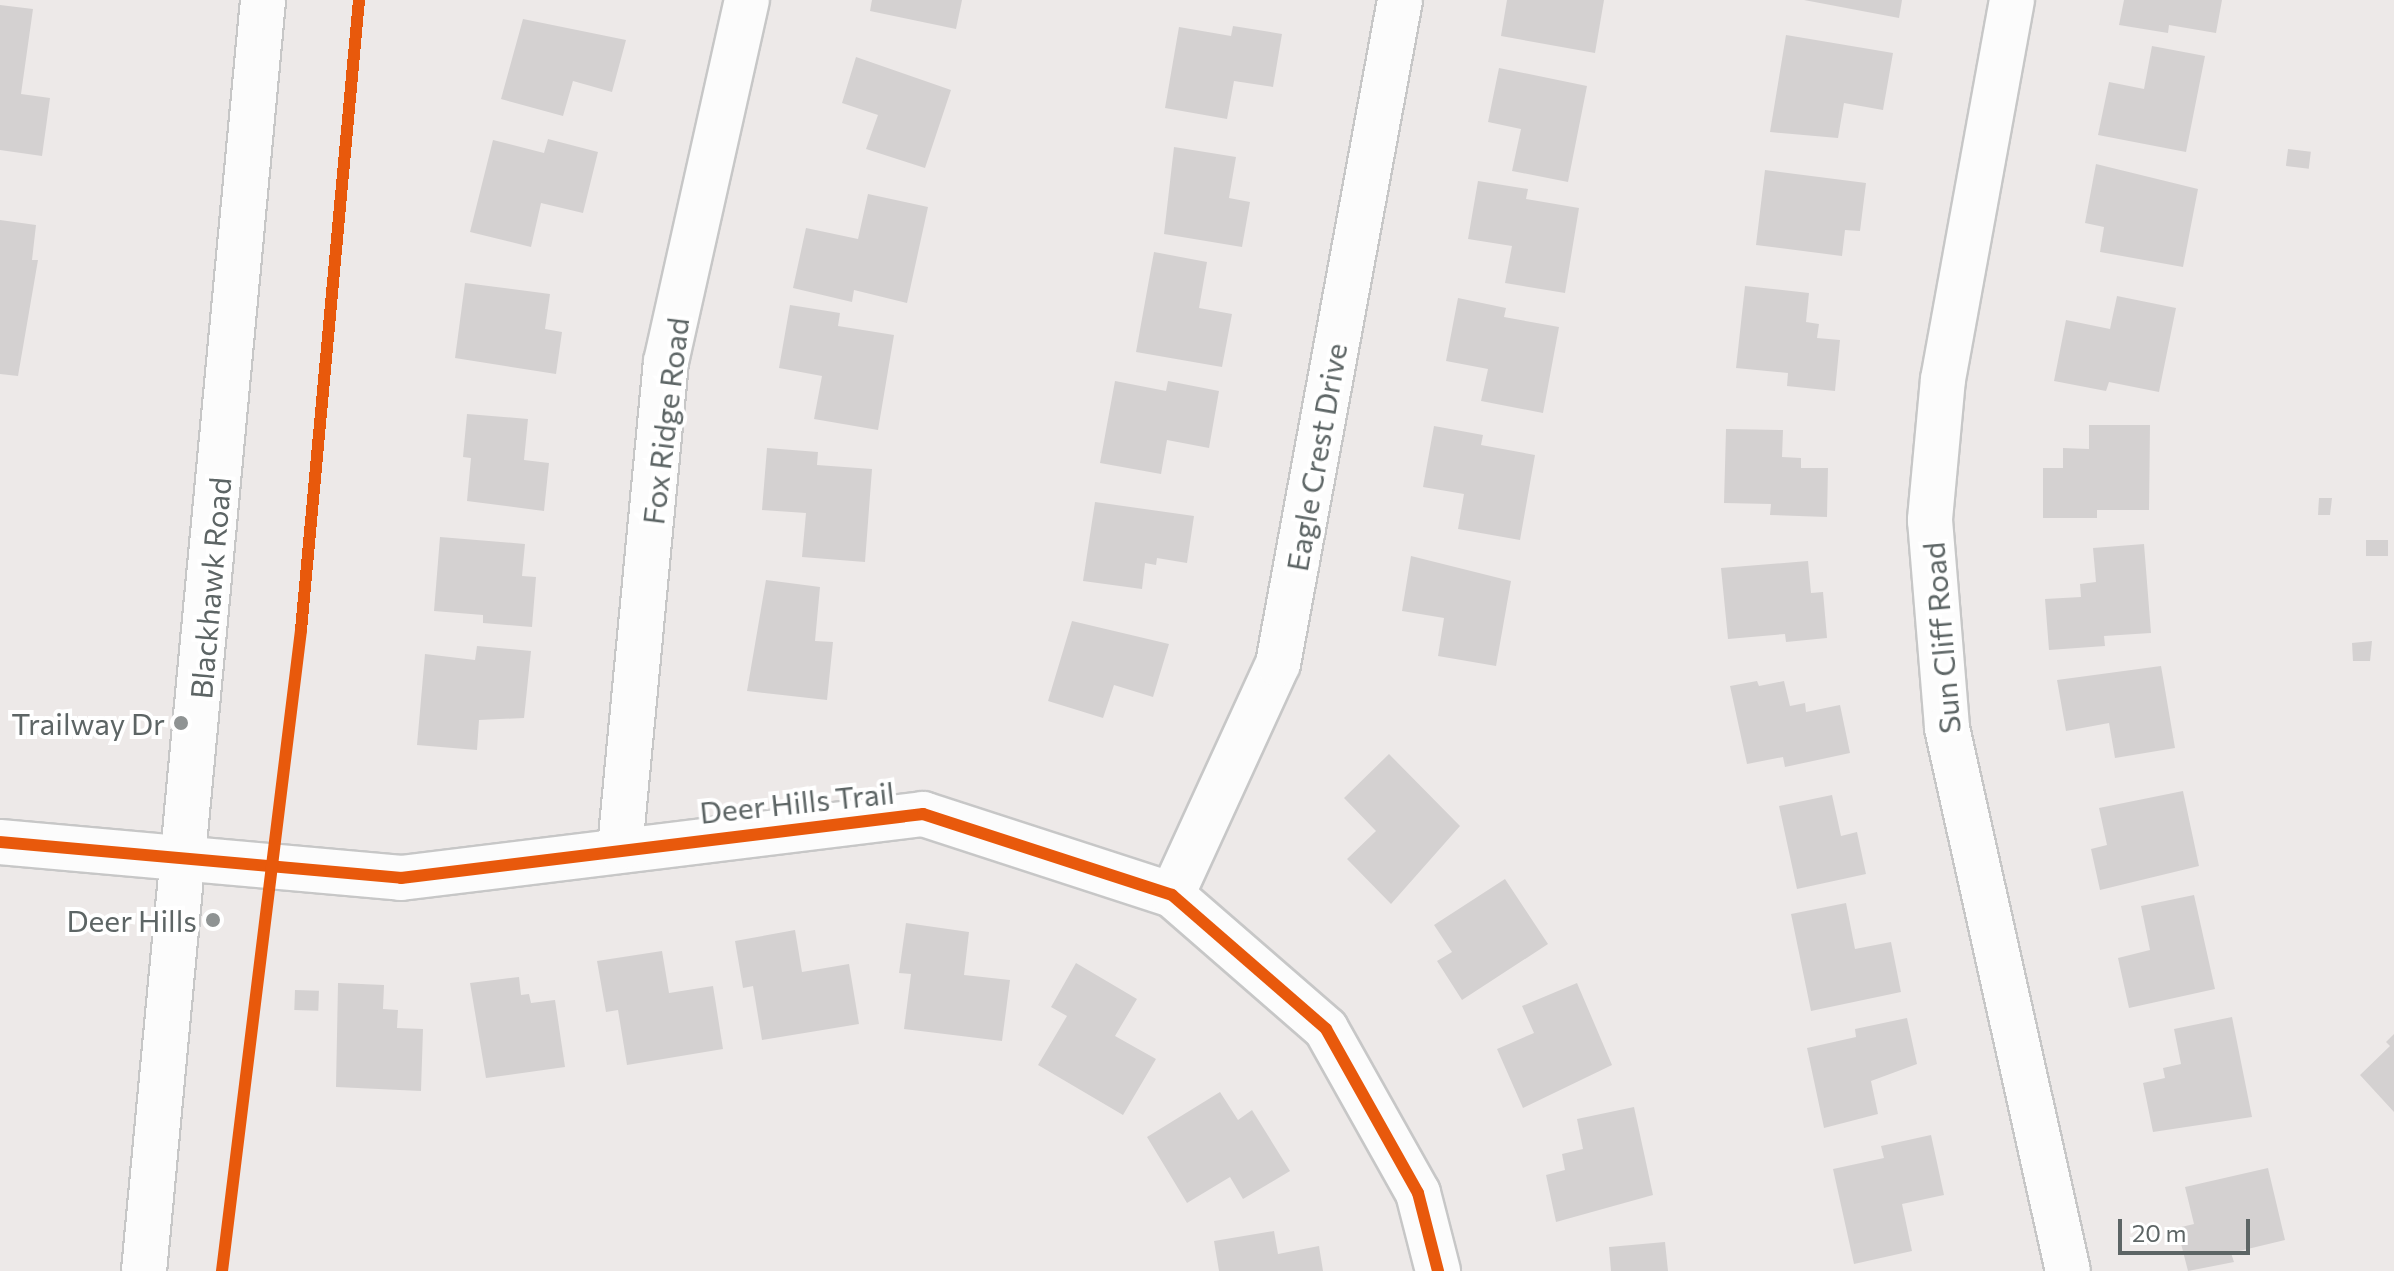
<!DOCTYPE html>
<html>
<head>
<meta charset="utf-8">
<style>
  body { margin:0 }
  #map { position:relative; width:2394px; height:1271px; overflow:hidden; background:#ede9e8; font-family:Commissioner,sans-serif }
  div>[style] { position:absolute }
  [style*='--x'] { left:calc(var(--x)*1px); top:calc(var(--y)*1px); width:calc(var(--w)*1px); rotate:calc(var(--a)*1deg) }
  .building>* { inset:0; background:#d4d1d1; transform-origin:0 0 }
  .roads { filter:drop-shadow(2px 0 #c7c7c7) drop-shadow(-2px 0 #c7c7c7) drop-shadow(0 2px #c7c7c7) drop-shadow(0 -2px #c7c7c7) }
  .street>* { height:44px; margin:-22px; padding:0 22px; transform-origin:22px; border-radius:22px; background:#fcfcfc }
  .secondary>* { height:44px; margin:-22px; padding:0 22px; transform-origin:22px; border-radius:22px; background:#fcfcfc }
  .cycleway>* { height:12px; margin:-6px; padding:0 6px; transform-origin:6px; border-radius:6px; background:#e8590c }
  .dots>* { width:22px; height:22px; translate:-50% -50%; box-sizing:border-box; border:4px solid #fff; border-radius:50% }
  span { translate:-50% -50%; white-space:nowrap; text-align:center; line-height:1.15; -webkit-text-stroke:8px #fff; paint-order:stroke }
  .street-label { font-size:30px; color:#5d6565 }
  .poi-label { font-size:30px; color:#5d6565 }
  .right { translate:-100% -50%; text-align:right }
  .scale { position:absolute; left:2118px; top:1219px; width:132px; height:36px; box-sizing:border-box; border:4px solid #5d6565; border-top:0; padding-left:10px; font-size:24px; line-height:28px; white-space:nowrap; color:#5d6565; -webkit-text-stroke:6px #fff; paint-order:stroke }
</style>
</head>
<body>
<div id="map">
  <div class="building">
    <div style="clip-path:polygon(872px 0,962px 0,956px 29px,870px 11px)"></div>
    <div style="clip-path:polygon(1507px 0,1604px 0,1595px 53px,1501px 36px)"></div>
    <div style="clip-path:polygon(1804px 0,1902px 0,1899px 18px)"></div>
    <div style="clip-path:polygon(2124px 0,2222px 0,2216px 33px,2169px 25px,2168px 33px,2119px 25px)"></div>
    <div style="clip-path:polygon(0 5px,33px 9px,21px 94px,50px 98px,42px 156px,0 150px)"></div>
    <div style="clip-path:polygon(523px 19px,626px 40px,612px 92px,573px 81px,563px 116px,501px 99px)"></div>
    <div style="clip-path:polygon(1233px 26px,1282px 34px,1273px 87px,1234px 81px,1227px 119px,1165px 108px,1179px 27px,1231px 36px)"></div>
    <div style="clip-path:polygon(1786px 35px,1893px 53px,1883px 110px,1844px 103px,1838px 138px,1770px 132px)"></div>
    <div style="clip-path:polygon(2152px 46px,2205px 56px,2186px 152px,2098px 135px,2109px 82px,2144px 89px)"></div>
    <div style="clip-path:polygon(856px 57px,951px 90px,925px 168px,866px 149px,878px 115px,842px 103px)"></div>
    <div style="clip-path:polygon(1499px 68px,1587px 86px,1568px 182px,1512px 171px,1521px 129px,1488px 122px)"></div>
    <div style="clip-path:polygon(548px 139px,598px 152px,583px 213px,541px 203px,531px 247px,470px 232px,493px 140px,544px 153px)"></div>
    <div style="clip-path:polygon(1174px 147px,1236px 157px,1229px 198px,1250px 202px,1242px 247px,1164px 234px)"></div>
    <div style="left:2288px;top:149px;width:23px;height:17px;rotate:7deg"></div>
    <div style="clip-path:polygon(2096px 164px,2198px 189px,2183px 267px,2100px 252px,2104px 227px,2085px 223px)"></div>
    <div style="clip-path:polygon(1765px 170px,1866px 183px,1860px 231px,1845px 230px,1842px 256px,1756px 245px)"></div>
    <div style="clip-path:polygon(1478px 181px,1528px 189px,1526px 199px,1579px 208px,1565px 293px,1505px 283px,1512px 246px,1468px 239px)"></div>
    <div style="clip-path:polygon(868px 194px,928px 207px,907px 303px,854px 290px,852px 302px,793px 288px,806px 228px,858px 239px)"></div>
    <div style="clip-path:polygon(0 220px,36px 225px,32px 260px,38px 260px,18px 376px,0 374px)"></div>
    <div style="clip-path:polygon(1154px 252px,1207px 262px,1199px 308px,1232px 314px,1222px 367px,1136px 352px)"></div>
    <div style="clip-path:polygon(465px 283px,550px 294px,545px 329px,562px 332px,556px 374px,455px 358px)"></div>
    <div style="clip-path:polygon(1745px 286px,1809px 293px,1806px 322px,1819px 324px,1817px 338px,1840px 340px,1835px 391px,1787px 386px,1788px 373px,1736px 368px)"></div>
    <div style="clip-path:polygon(2117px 296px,2176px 308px,2159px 392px,2109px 382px,2106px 391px,2054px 381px,2066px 320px,2110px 329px)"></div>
    <div style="clip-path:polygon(1458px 298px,1506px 308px,1504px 317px,1559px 327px,1543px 413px,1481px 401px,1488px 369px,1446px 361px)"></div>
    <div style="clip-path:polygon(790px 305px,840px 313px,838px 326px,894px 335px,878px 430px,814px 419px,822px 376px,779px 368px)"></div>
    <div style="clip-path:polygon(1115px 381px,1166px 391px,1168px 381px,1219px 391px,1209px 448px,1167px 440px,1161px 474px,1100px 463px)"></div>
    <div style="clip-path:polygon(467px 414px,528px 419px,524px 460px,549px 463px,544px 511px,467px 501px,471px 458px,463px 457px)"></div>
    <div style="clip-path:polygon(2089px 425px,2150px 425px,2149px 510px,2097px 510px,2097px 518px,2043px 518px,2043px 468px,2063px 468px,2063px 448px,2089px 449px)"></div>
    <div style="clip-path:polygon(1434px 426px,1483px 435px,1481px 445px,1535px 455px,1520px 540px,1458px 529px,1464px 494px,1423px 487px)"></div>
    <div style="clip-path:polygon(1726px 429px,1783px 430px,1782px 457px,1801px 458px,1801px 468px,1828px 468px,1827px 517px,1770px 515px,1771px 504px,1724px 503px)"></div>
    <div style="clip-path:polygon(767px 448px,818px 452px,817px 465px,872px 469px,865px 562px,802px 557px,806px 513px,762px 510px)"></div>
    <div style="clip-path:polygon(2319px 498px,2332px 498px,2330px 515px,2318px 515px)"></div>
    <div style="clip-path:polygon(1095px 502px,1194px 516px,1187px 563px,1157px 558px,1156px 565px,1145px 563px,1142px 589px,1083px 581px)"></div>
    <div style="clip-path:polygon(440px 537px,525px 544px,522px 576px,536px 577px,532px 627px,483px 623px,483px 615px,434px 611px)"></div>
    <div style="left:2366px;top:540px;width:22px;height:16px"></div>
    <div style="clip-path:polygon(2144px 544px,2151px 633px,2104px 636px,2105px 646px,2049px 650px,2045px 599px,2081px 597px,2080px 584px,2096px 582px,2093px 548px)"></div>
    <div style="clip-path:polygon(1411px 556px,1511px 581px,1496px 666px,1438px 656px,1444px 618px,1402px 611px)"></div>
    <div style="clip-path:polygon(1808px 561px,1811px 593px,1823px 592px,1827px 638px,1786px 642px,1785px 634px,1728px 639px,1721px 568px)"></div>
    <div style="clip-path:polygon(766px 580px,820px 587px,815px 641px,833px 642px,827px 700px,747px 691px)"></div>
    <div style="clip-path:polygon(1072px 621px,1169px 644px,1153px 697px,1114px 685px,1103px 718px,1048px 701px)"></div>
    <div style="clip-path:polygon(2372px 641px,2370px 661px,2353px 661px,2352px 643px)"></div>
    <div style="clip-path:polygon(477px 646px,531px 651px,524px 718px,479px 720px,477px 750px,417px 745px,425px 654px,475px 660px)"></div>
    <div style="clip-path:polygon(2161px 666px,2175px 748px,2115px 758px,2109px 723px,2066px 731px,2057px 680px)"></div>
    <div style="clip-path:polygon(1757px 681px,1759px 686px,1784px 681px,1790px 706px,1805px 703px,1806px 712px,1840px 705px,1850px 753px,1785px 767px,1783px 757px,1747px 764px,1730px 686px)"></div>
    <div style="clip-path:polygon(1389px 754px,1460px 826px,1391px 904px,1347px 859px,1376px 831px,1344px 798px)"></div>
    <div style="clip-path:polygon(2183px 791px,2199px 866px,2100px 890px,2091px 849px,2107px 845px,2099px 808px)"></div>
    <div style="clip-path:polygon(1832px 795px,1841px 836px,1857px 832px,1866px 874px,1797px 889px,1779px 806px)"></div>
    <div style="clip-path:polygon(1505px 879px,1548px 944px,1462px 1000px,1437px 961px,1452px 952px,1434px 925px)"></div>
    <div style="clip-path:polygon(2194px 895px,2215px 989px,2129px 1008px,2118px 958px,2150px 950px,2141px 906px)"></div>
    <div style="clip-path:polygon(1846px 903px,1855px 949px,1891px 942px,1901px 992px,1811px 1011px,1791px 914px)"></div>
    <div style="clip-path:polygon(906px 923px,969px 932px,964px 975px,1010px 980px,1002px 1041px,904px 1029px,911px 974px,899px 973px)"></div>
    <div style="clip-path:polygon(795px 930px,802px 972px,849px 964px,859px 1024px,762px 1040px,753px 986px,743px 988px,735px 941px)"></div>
    <div style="clip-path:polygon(662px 951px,669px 993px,713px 986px,723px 1049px,627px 1065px,618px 1010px,606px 1012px,597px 961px)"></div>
    <div style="clip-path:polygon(1076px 963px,1137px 999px,1115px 1036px,1156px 1059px,1123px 1115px,1038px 1065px,1067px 1016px,1051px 1007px)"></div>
    <div style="clip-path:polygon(519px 977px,521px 995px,529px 994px,531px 1003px,555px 1000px,565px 1067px,486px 1078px,470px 983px)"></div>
    <div style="clip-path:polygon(338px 983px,384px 985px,383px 1009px,398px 1010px,397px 1028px,423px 1029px,421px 1091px,336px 1087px)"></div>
    <div style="clip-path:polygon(1577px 983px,1612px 1065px,1523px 1108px,1497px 1049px,1534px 1033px,1522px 1006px)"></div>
    <div style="left:295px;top:990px;width:24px;height:20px;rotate:2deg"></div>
    <div style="clip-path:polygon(2232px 1017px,2252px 1117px,2153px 1132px,2143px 1083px,2165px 1078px,2163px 1068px,2181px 1064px,2174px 1029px)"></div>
    <div style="clip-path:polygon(1907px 1018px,1917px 1064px,1871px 1081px,1878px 1114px,1824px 1128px,1807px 1048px,1856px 1037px,1855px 1029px)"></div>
    <div style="clip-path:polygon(2394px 1034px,2394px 1112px,2360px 1075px,2390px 1046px,2386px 1042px)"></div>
    <div style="clip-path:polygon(1220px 1092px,1238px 1120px,1252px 1110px,1290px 1171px,1243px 1199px,1230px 1177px,1187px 1203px,1147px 1137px)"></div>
    <div style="clip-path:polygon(1634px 1107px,1653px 1195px,1556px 1222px,1546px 1175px,1565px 1170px,1562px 1154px,1583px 1149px,1577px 1119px)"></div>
    <div style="clip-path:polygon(1931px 1135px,1944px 1195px,1902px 1204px,1912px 1251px,1854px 1264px,1833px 1169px,1884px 1158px,1881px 1146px)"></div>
    <div style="clip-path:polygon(2268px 1168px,2285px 1240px,2231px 1253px,2234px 1262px,2188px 1271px,2177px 1228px,2194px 1224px,2185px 1187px)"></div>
    <div style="clip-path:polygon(1274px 1231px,1278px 1254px,1319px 1246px,1323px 1271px,1219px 1271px,1214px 1241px)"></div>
    <div style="clip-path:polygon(1665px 1242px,1668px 1271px,1611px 1271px,1609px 1247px)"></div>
  </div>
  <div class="roads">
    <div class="street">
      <div style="--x:2012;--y:0;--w:385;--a:100.3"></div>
      <div style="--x:1943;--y:379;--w:142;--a:95.3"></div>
      <div style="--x:1930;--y:520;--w:209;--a:85.3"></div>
      <div style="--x:1947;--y:728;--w:556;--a:77.44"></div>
      <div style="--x:0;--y:842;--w:403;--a:5.1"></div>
      <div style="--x:401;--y:878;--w:526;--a:-6.99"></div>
      <div style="--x:923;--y:814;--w:262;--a:18"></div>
      <div style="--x:1172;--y:895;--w:204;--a:41"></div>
      <div style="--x:1326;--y:1029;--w:188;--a:60.7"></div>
      <div style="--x:1418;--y:1193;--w:81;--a:75.6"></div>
      <div style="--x:620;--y:848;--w:488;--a:-84.6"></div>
      <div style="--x:666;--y:362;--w:371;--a:-77.4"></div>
      <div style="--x:1172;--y:895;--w:254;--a:-65.4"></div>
      <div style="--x:1278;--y:664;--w:675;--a:-79.59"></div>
    </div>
    <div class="secondary">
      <div style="--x:144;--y:1271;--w:1277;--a:-84.65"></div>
    </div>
  </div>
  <div class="cycleway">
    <div style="--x:0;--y:842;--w:403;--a:5.1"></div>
    <div style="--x:401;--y:878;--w:526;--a:-6.99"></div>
    <div style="--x:923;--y:814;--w:262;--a:18"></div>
    <div style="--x:1172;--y:895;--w:204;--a:41"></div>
    <div style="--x:1326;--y:1029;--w:188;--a:60.7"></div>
    <div style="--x:1418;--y:1193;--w:81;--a:75.6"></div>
    <div style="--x:222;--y:1271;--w:646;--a:-82.97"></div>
    <div style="--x:301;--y:630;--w:633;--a:-84.74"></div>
  </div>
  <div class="dots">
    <div style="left:181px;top:723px;background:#8f9393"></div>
    <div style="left:213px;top:920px;background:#8f9393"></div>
  </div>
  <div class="street-label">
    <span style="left:665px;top:421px;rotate:-83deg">Fox Ridge Road</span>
    <span style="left:1316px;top:457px;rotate:-80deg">Eagle Crest Drive</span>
    <span style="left:210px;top:588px;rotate:-85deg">Blackhawk Road</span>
    <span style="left:1941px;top:638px;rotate:-95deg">Sun Cliff Road</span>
    <span style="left:797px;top:802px;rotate:-6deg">Deer Hills Trail</span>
  </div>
  <div class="poi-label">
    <span class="right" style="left:165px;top:723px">Trailway Dr</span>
    <span class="right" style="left:197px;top:920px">Deer Hills</span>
  </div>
  <div class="scale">20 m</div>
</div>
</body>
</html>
